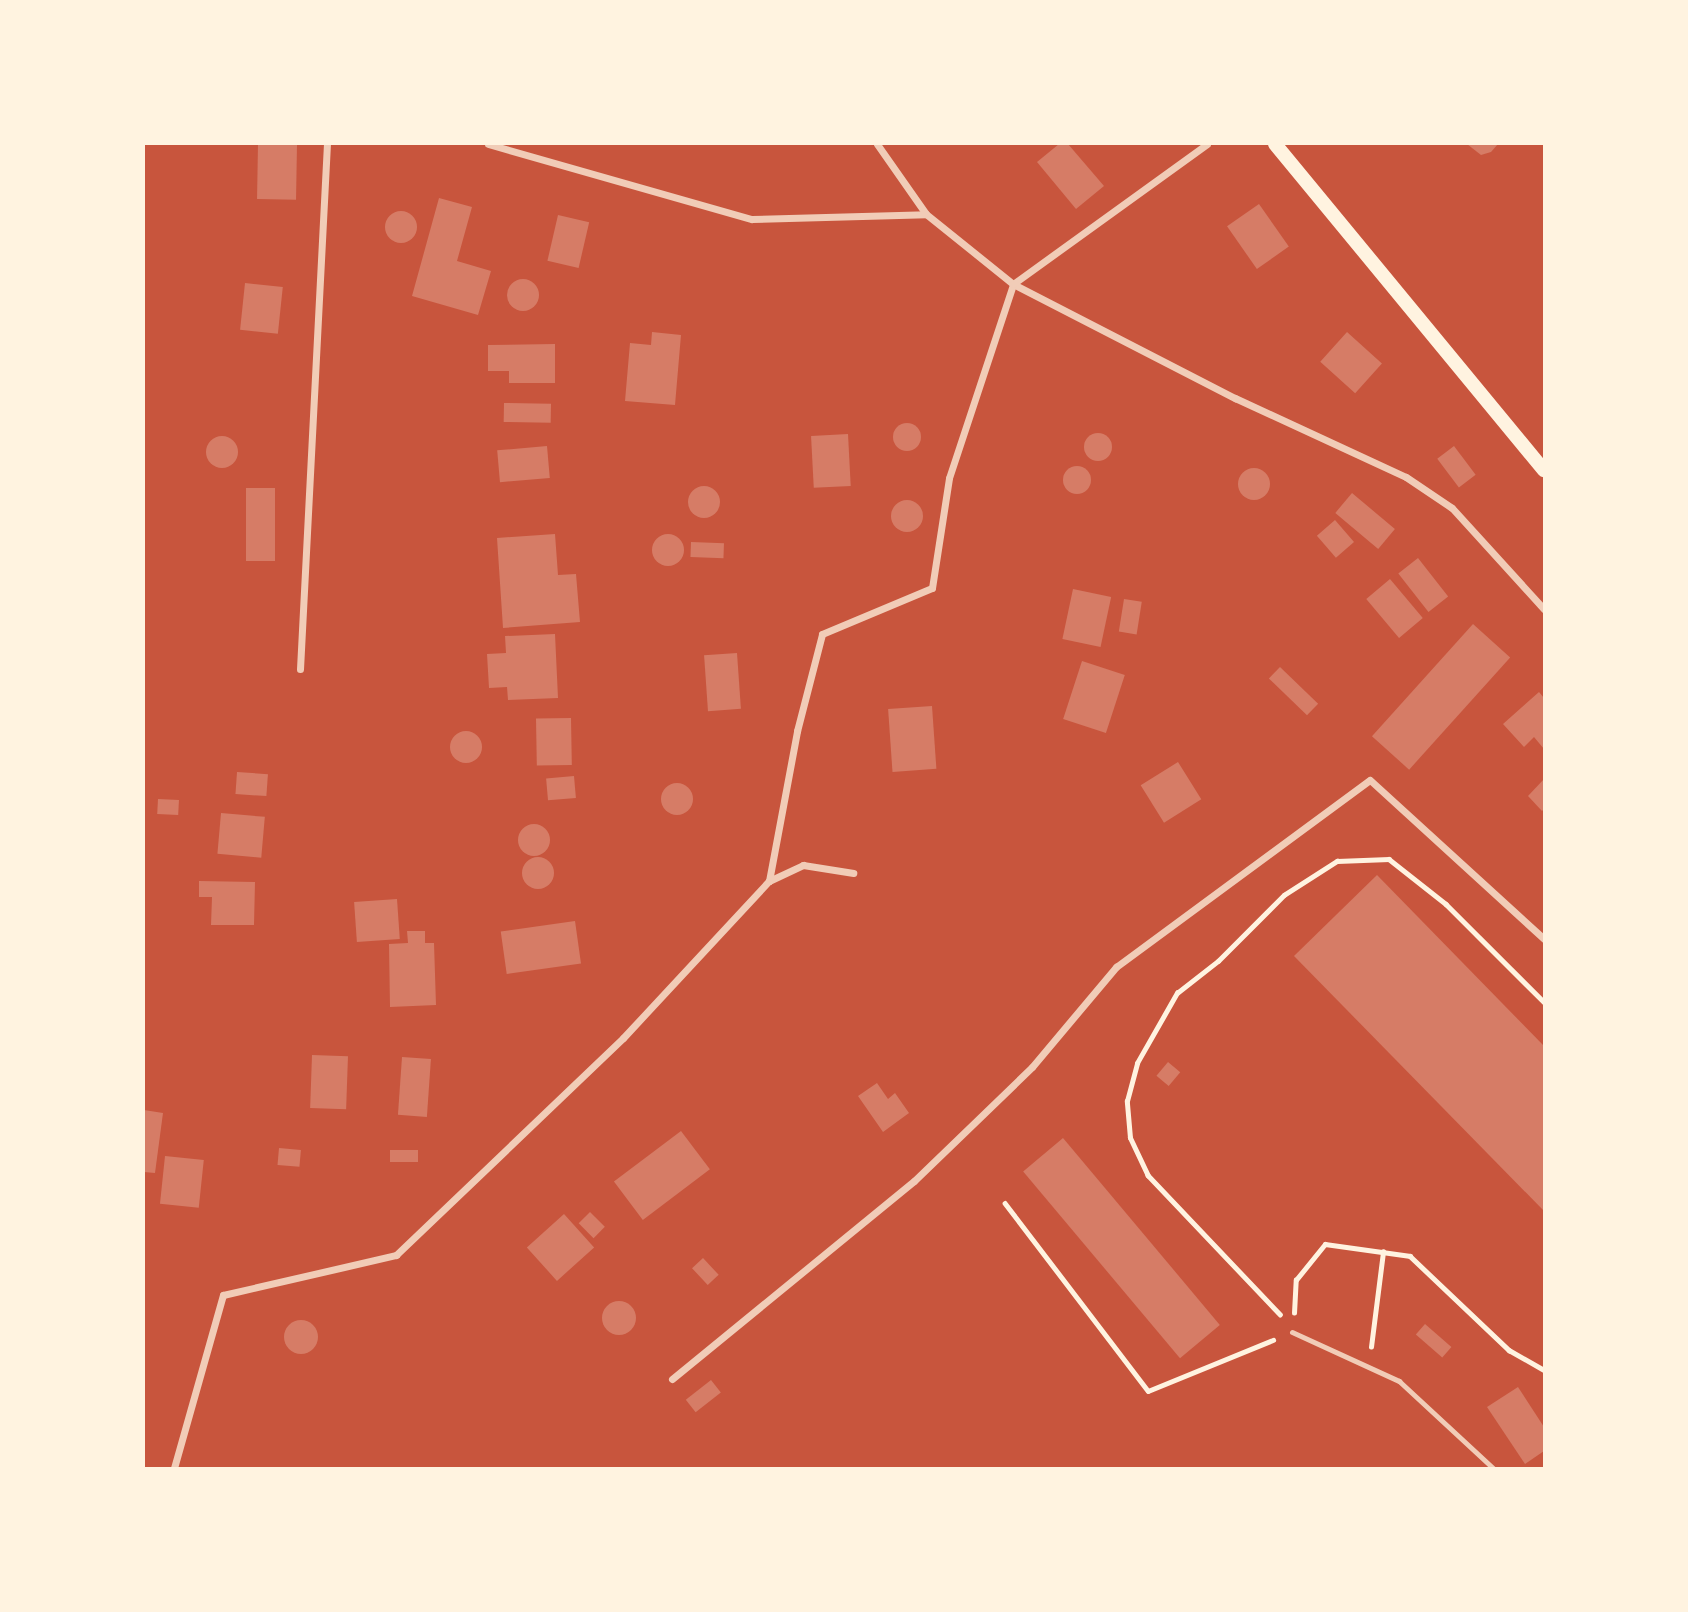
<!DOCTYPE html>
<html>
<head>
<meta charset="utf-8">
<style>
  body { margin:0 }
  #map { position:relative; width:1688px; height:1612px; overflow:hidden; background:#c8553d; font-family:Raleway,sans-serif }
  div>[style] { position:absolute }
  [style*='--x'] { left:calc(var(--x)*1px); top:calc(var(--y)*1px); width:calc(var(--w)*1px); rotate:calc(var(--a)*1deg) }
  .building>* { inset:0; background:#d67c66; transform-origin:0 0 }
  .round { border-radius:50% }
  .path>* { height:4.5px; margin:-2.25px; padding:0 2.25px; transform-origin:2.25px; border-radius:2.25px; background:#fff3e0 }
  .service>* { height:5px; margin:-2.5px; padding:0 2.5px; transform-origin:2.5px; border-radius:2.5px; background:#f1ccb7 }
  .minor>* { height:7px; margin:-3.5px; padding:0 3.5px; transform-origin:3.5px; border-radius:3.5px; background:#f1ccb7 }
  .secondary>* { height:14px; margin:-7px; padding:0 7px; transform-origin:7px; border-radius:7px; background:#fff3e0 }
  span { translate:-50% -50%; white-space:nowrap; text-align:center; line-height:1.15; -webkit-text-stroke:5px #fff3e0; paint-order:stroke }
  .frame { position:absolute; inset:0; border:145px solid #fff3e0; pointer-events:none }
</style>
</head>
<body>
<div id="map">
  <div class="building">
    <div style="left:258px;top:144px;width:39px;height:55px;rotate:1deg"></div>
    <div style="clip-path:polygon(1059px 144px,1068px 144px,1104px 186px,1076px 209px,1037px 162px)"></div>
    <div style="clip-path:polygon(1467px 144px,1498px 144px,1491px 152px,1481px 155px)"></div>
    <div style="clip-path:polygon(439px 198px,472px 207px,457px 261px,491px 271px,478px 315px,412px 296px)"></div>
    <div style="left:1259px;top:204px;width:52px;height:39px;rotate:55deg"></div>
    <div class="round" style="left:385px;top:211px;width:32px;height:32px"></div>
    <div style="left:558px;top:215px;width:32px;height:47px;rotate:13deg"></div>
    <div class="round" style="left:507px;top:279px;width:32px;height:32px"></div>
    <div style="left:245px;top:283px;width:38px;height:47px;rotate:6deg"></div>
    <div style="clip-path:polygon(652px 332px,681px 335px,675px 405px,625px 401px,630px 343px,651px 345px)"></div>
    <div style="left:1347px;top:332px;width:47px;height:40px;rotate:42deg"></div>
    <div style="clip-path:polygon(555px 344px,555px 383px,509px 383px,509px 371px,488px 371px,488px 345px)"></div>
    <div style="left:504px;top:403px;width:47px;height:19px;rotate:1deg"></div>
    <div class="round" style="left:893px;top:423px;width:28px;height:28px"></div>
    <div class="round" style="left:1084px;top:433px;width:28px;height:28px"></div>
    <div style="left:848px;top:434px;width:52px;height:37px;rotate:87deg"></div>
    <div class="round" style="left:206px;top:436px;width:32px;height:32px"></div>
    <div style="left:547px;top:446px;width:32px;height:50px;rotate:85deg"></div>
    <div style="left:1454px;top:446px;width:36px;height:21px;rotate:53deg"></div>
    <div class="round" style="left:1063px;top:466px;width:28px;height:28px"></div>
    <div class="round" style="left:1238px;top:468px;width:32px;height:32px"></div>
    <div class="round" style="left:688px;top:486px;width:32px;height:32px"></div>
    <div style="left:246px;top:488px;width:29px;height:73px"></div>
    <div style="left:1352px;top:493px;width:56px;height:26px;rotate:40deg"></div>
    <div class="round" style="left:891px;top:500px;width:32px;height:32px"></div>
    <div style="left:1335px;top:520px;width:29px;height:24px;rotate:49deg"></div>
    <div class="round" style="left:652px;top:534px;width:32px;height:32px"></div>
    <div style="clip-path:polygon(555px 534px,558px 575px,576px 574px,580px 622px,503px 628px,497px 538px)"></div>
    <div style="left:691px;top:542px;width:33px;height:15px;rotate:2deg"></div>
    <div style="left:1418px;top:558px;width:49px;height:25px;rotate:52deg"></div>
    <div style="left:1390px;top:579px;width:51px;height:31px;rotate:50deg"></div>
    <div style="left:1073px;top:589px;width:39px;height:51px;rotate:12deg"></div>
    <div style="left:1124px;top:599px;width:18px;height:33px;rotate:9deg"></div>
    <div style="left:1473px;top:624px;width:50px;height:151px;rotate:42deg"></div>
    <div style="clip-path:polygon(555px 634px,558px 698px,508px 700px,507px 687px,489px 688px,487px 654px,506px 653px,505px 636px)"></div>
    <div style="left:737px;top:653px;width:56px;height:33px;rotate:86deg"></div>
    <div style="left:1082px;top:661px;width:45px;height:61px;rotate:18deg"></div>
    <div style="left:1280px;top:667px;width:53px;height:16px;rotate:44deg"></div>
    <div style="clip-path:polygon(1539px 692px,1544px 698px,1544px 749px,1534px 737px,1524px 747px,1503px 724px)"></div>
    <div style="left:932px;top:706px;width:63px;height:44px;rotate:86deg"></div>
    <div style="left:571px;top:718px;width:47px;height:35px;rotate:89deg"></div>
    <div class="round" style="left:450px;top:731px;width:32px;height:32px"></div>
    <div style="left:1178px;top:762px;width:44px;height:44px;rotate:58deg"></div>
    <div style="left:237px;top:772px;width:31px;height:22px;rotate:4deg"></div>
    <div style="left:574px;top:776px;width:22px;height:28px;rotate:85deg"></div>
    <div style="clip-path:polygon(1544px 779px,1544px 809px,1542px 811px,1528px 796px)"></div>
    <div class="round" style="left:661px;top:783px;width:32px;height:32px"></div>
    <div style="left:158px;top:799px;width:21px;height:15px;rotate:3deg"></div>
    <div style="left:221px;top:813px;width:44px;height:41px;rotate:5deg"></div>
    <div class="round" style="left:518px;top:824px;width:32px;height:32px"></div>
    <div class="round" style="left:522px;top:857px;width:32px;height:32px"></div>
    <div style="clip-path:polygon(1377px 875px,1544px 1046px,1544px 1211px,1294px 956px)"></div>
    <div style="clip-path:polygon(199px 881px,255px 882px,254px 925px,211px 925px,212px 897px,199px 897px)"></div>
    <div style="left:397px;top:899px;width:40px;height:43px;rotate:86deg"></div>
    <div style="left:575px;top:921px;width:43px;height:75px;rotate:82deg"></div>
    <div style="clip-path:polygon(407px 931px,425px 931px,425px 943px,434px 943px,436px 1005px,390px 1007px,389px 944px,408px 943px)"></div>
    <div style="left:312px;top:1055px;width:36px;height:53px;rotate:2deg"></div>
    <div style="left:402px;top:1057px;width:29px;height:58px;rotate:4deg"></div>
    <div style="left:1168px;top:1062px;width:16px;height:18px;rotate:40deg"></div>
    <div style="clip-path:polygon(877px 1083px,888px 1099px,895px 1093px,909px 1113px,883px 1132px,858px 1096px)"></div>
    <div style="clip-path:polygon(144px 1110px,163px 1113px,155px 1173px,144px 1172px)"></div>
    <div style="left:681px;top:1131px;width:48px;height:84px;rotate:53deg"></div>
    <div style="left:1063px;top:1138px;width:244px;height:52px;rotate:50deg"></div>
    <div style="left:279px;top:1148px;width:22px;height:17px;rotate:5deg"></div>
    <div style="left:418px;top:1150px;width:12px;height:28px;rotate:90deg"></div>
    <div style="left:165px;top:1156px;width:39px;height:48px;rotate:6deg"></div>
    <div style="left:590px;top:1212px;width:21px;height:16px;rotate:45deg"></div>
    <div style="left:564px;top:1214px;width:45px;height:50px;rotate:48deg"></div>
    <div style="left:703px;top:1258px;width:23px;height:15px;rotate:47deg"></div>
    <div class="round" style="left:602px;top:1301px;width:34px;height:34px"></div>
    <div class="round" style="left:284px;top:1320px;width:34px;height:34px"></div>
    <div style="left:1425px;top:1324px;width:35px;height:14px;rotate:41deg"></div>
    <div style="left:711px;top:1380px;width:16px;height:32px;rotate:52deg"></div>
    <div style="clip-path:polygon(1518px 1387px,1544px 1427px,1544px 1451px,1525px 1464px,1487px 1407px)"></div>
  </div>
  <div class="path">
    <div style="--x:1005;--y:1203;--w:236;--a:52.7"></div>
    <div style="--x:1148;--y:1391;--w:135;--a:-22.2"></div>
    <div style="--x:1294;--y:1313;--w:33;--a:-87"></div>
    <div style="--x:1296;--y:1280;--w:46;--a:-51.1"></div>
    <div style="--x:1325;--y:1244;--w:86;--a:8"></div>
    <div style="--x:1410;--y:1256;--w:137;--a:43.5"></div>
    <div style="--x:1509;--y:1350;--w:40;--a:29.7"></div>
    <div style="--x:1280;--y:1315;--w:192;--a:-133.5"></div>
    <div style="--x:1148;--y:1176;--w:42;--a:-115.3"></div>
    <div style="--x:1130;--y:1138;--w:37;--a:-95"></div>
    <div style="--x:1127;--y:1101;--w:39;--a:-75"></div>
    <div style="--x:1137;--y:1063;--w:81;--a:-60.3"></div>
    <div style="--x:1177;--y:993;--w:52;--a:-38"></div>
    <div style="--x:1218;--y:961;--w:93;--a:-45"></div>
    <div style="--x:1284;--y:895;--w:63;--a:-32.7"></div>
    <div style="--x:1337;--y:861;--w:52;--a:-2.2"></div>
    <div style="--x:1389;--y:859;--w:73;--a:38.3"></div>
    <div style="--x:1446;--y:904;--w:139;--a:45"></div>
    <div style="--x:1371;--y:1347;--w:96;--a:-82.8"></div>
  </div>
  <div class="service">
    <div style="--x:1292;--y:1332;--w:118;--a:24.6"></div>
    <div style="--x:1399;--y:1381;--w:128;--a:42.8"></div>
  </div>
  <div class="minor">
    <div style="--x:488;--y:144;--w:274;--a:15.9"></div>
    <div style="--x:752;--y:219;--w:174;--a:-1.6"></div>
    <div style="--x:926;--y:214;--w:112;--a:38.8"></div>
    <div style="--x:1013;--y:284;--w:250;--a:27.2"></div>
    <div style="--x:1235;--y:398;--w:188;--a:24.8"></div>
    <div style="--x:1406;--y:477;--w:55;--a:34"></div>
    <div style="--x:1452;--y:508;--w:137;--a:47.7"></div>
    <div style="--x:877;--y:144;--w:85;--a:55"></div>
    <div style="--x:300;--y:669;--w:526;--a:-87.06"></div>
    <div style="--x:769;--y:881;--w:38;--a:-25"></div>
    <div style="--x:803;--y:865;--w:51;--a:9.1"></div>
    <div style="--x:672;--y:1379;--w:313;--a:-39.3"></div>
    <div style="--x:914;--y:1181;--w:164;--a:-44"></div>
    <div style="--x:1032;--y:1067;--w:131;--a:-50"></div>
    <div style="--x:1116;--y:967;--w:315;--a:-36.4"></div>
    <div style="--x:1370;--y:780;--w:236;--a:42.4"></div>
    <div style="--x:174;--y:1468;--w:180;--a:-74.2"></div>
    <div style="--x:223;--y:1295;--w:178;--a:-13"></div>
    <div style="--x:396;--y:1255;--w:314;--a:-43.7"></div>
    <div style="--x:623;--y:1038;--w:214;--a:-47.1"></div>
    <div style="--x:769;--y:881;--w:153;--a:-79.4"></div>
    <div style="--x:797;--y:731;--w:100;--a:-75.5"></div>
    <div style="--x:822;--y:634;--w:119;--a:-22.7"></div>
    <div style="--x:932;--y:588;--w:111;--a:-81.2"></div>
    <div style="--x:949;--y:478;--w:204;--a:-71.7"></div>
    <div style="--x:1013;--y:284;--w:239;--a:-35.8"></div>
  </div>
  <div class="secondary">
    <div style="--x:1275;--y:144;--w:423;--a:50.5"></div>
  </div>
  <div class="frame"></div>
</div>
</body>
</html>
